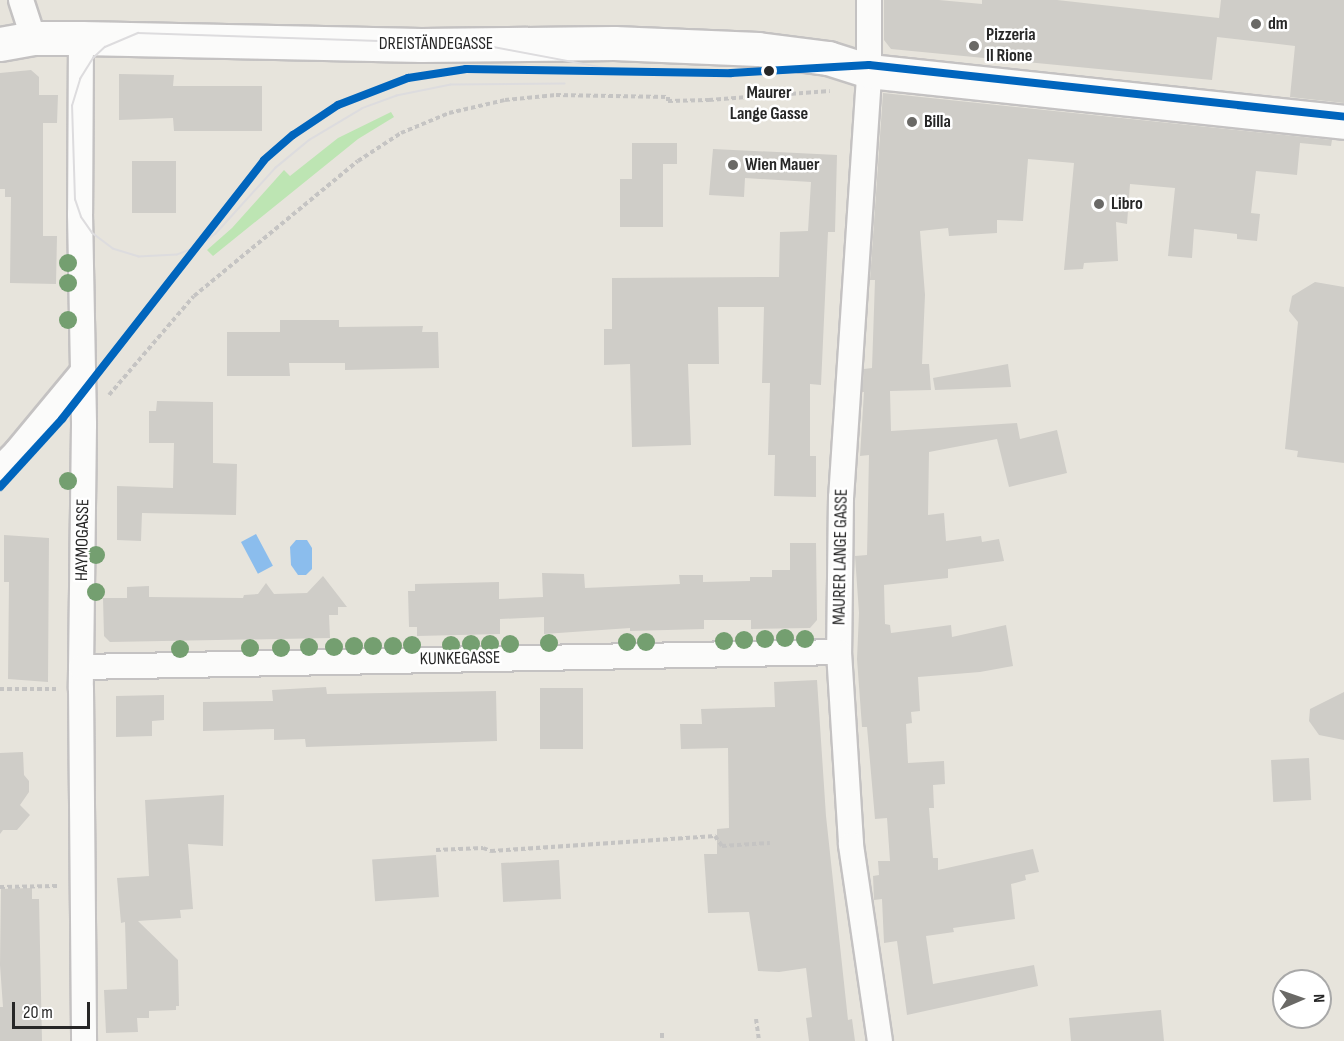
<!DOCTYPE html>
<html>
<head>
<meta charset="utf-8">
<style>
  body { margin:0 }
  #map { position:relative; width:1344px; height:1041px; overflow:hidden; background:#e7e4dc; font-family:"Sofia Sans Condensed",sans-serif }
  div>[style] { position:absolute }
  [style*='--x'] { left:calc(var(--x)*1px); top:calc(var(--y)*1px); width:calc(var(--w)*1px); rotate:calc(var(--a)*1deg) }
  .green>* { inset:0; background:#bde5b3 }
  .water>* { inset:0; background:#8bbded; transform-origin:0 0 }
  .building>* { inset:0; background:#cfcdc8; transform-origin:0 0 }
  .path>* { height:4px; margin-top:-2px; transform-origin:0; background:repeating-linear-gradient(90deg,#c5c4c3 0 4.5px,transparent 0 7.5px) }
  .roads { filter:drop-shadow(2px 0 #c4c2c2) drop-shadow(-2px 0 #c4c2c2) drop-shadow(0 2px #c4c2c2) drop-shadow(0 -2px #c4c2c2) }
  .street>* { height:24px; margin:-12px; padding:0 12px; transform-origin:12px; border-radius:12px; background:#fbfbfa }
  .secondary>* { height:33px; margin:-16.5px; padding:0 16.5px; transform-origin:16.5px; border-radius:16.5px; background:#fbfbfa }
  .tram>* { height:1.5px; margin:-0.75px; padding:0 0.75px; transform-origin:0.75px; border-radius:0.75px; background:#dddcde }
  .tram-1>* { height:8px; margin:-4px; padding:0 4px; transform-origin:4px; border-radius:4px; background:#0065bd }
  .trees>* { width:18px; height:18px; margin:-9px; border-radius:50%; background:#749f70 }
  .dots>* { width:16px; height:16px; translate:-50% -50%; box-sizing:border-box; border:3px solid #fff; border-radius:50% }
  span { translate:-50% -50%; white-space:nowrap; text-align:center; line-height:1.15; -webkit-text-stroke:5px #fff; paint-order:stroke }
  .poi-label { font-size:18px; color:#272727; font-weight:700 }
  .left { translate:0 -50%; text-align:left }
  .street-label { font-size:18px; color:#272727 }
  .stop-label { font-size:18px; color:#272727; font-weight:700 }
  .north { position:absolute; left:1272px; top:969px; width:60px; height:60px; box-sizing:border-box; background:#fff; border:2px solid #a9a9a9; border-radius:50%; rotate:88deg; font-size:16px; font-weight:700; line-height:24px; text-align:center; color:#272727 }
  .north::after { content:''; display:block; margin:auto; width:21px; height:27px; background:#6a6966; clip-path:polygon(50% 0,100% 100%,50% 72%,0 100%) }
  .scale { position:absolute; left:12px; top:1002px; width:78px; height:27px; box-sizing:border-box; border:3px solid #272727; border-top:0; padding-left:8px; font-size:18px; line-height:21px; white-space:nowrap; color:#272727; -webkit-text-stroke:4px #fff; paint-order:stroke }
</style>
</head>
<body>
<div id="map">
  <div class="green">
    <div style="clip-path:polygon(391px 112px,394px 117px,358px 139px,213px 256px,207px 250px,232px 228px,284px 170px,290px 176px,338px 138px)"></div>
  </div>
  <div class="water">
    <div style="left:256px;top:534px;width:36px;height:17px;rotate:62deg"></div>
    <div style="clip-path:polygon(296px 540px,307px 540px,312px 548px,312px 569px,306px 575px,298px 575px,291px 565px,290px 547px)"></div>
  </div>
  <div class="building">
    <div style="clip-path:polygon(884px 0,939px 0,982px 4px,982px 0,1057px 0,1219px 18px,1221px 0,1344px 0,1344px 103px,1290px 97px,1295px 46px,1217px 37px,1212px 80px,891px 49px,884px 40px)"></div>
    <div style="clip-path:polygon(31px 70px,39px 77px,39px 95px,58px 95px,57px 123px,43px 123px,43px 236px,57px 236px,56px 284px,10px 283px,11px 197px,5px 197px,5px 189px,0 189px,0 73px)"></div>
    <div style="clip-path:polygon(119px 74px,174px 75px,173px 86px,262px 86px,262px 131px,174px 131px,173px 118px,119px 120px)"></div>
    <div style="clip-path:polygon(883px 93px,1332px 140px,1331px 146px,1300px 143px,1297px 175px,1256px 171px,1251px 213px,1260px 214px,1257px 241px,1237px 239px,1237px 234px,1194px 229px,1192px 258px,1168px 256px,1175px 188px,1130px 184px,1127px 224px,1116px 222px,1118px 261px,1084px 263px,1083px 269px,1064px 270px,1074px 163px,1028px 159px,1023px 221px,997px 220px,997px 233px,949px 236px,948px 228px,920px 231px,925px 295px,922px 364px,929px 364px,931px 390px,890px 391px,891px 431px,1017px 423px,1020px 439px,1057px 430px,1067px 473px,1009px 487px,997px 439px,929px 452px,928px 515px,944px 513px,946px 541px,981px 536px,982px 542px,999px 539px,1004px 561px,948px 569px,948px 578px,884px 585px,885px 624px,890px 625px,891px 633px,951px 625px,952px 637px,1006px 625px,1013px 666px,980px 672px,918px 677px,920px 711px,911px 712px,912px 723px,906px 724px,908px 763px,944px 761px,945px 784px,933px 785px,934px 808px,929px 808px,933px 858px,938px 858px,938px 870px,1033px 849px,1039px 872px,1025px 875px,1026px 880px,1011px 884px,1015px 919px,953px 928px,954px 932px,926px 936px,933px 984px,1034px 965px,1038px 986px,907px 1015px,897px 941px,884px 943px,882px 899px,874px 900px,873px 876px,879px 875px,878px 861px,890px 861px,887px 818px,875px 819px,867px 727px,862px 727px,857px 659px,859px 613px,855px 556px,867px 555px,869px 455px,860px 456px,864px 392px,862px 392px,864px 369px,872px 368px,875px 280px,870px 280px)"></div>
    <div style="clip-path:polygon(632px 143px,677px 143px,677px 164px,663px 164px,663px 227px,620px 227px,620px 179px,632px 179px)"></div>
    <div style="clip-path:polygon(713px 149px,837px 155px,835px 232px,828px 232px,821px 385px,810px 384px,810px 456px,816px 456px,816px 497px,774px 496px,775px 455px,768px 455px,770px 383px,762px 383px,764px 307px,718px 307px,719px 364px,688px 364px,691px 445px,632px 447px,630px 364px,604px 365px,604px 329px,612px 329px,612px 278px,779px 277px,780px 232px,808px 231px,811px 182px,745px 178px,744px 197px,709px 195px)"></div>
    <div style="left:132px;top:161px;width:44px;height:52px"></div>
    <div style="clip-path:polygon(1315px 282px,1344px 287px,1344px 463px,1297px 457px,1298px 451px,1285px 449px,1298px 322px,1289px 311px,1292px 296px)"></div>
    <div style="clip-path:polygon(280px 320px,339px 320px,339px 327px,423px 326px,422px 332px,438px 332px,439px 368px,345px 370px,345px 363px,289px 363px,290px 376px,227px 376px,227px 332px,280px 332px)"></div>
    <div style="clip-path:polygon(1008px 364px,1011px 387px,935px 390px,933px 378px)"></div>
    <div style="clip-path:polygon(157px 401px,213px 402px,213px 463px,237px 464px,236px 515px,142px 513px,141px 541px,117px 540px,117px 486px,173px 488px,174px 443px,149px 443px,149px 411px,156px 411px)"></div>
    <div style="clip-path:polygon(4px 535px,49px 538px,48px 682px,8px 679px,9px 582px,4px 582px)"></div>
    <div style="clip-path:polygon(790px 543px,816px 543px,817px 620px,810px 628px,751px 629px,751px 620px,704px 620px,704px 629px,630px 631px,630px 628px,544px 634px,544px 617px,500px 619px,500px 634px,417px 636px,417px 627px,409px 627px,408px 591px,415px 591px,415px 584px,499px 582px,499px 599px,543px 597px,542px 573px,584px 574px,585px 588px,680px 584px,679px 575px,703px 575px,703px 582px,750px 581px,750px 577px,772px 577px,772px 570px,790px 570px)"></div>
    <div style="clip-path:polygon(323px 576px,347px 607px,338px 607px,338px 615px,329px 615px,330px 638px,110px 642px,104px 636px,103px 598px,127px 598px,127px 587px,149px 586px,149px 597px,243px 598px,244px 595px,258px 594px,266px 583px,274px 594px,307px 593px)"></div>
    <div style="clip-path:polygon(817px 680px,826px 816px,848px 1020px,852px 1019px,855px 1041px,809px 1041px,806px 1018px,812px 1017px,806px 968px,779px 972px,758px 971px,749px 912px,708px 913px,704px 854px,717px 854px,717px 829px,729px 828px,728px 748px,681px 749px,680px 724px,702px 724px,701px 709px,775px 707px,774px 682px)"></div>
    <div style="clip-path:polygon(326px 687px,327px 694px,496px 691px,497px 741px,306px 747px,305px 739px,274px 740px,274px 729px,203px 731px,203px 702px,273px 701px,272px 690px)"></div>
    <div style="left:540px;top:688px;width:43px;height:61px"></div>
    <div style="clip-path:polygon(1344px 692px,1344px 740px,1319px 735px,1309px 721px,1310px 709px)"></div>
    <div style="clip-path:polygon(164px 695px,164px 720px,152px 721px,152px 736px,116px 737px,116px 696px)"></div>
    <div style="clip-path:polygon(23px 752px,24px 775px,29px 781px,29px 792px,20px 805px,30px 815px,17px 830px,3px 830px,0 834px,0 753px)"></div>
    <div style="left:1309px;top:758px;width:42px;height:38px;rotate:87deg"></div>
    <div style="clip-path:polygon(224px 795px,223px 846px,188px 844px,193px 909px,180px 910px,181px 918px,138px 921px,178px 960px,179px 1006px,176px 1006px,176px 1010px,149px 1011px,149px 1018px,137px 1018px,138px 1032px,106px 1033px,104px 990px,127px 989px,125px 922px,121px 923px,117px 878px,149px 876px,145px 800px)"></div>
    <div style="left:436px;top:855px;width:42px;height:64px;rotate:86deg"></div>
    <div style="left:559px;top:860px;width:39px;height:58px;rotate:87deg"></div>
    <div style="clip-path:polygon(32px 888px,32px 899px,39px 899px,42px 1041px,0 1041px,0 1007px,3px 1007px,0 965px,1px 889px)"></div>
    <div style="clip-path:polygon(1161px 1010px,1164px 1041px,1071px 1041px,1069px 1018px)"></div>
  </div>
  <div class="path">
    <div style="--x:109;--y:395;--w:130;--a:-49.4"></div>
    <div style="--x:194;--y:296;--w:212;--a:-39.5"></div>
    <div style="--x:358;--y:161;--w:51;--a:-33.1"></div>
    <div style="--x:401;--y:133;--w:52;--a:-22.6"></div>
    <div style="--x:449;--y:113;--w:57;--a:-13.1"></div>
    <div style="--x:505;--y:100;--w:51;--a:-5.6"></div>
    <div style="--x:556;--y:95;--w:112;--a:1"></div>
    <div style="--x:668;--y:97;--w:4;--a:90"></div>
    <div style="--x:668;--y:101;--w:41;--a:-1.4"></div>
    <div style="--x:709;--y:100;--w:121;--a:-4.3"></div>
    <div style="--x:0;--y:689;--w:56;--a:0"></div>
    <div style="--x:436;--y:850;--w:47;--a:-2.4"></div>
    <div style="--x:483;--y:848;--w:9;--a:21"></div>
    <div style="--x:491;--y:851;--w:225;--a:-3.8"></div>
    <div style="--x:715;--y:836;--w:12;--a:55"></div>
    <div style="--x:722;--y:846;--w:48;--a:-3.6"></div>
    <div style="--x:0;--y:887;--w:57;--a:-1"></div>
    <div style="--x:756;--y:1019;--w:22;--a:82"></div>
    <div style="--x:662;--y:1033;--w:8;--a:90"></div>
  </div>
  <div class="roads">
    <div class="street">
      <div style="--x:21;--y:0;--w:40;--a:72"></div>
      <div style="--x:869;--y:0;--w:77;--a:90"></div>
      <div style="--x:869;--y:77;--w:421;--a:93.8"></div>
      <div style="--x:841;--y:497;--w:155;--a:90.7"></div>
      <div style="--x:839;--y:652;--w:193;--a:86.4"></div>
      <div style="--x:851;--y:845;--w:198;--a:81.6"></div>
      <div style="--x:81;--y:38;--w:176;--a:90.3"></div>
      <div style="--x:80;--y:214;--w:211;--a:88.9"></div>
      <div style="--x:84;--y:425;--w:264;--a:90.7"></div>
      <div style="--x:81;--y:689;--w:352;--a:89.5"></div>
      <div style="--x:0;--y:468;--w:23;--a:-45"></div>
      <div style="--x:16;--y:452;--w:105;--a:-50.4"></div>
      <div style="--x:81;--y:667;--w:758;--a:-1.13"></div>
    </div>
    <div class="secondary">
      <div style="--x:0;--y:44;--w:34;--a:-10"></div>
      <div style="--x:33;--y:38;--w:48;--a:0"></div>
      <div style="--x:81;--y:38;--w:340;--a:1.2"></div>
      <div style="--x:421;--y:45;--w:193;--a:-0.6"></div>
      <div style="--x:614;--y:43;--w:144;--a:2.4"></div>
      <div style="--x:758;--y:49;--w:71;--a:7.3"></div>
      <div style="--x:828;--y:58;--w:43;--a:17.6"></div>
      <div style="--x:869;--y:71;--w:478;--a:6.1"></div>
    </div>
  </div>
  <div class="tram">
    <div style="--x:565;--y:84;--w:114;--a:179.5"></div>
    <div style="--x:451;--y:85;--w:55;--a:168.5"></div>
    <div style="--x:397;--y:96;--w:37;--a:160"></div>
    <div style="--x:362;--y:109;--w:61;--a:149.2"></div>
    <div style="--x:310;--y:140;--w:44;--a:140.5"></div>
    <div style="--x:276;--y:168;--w:89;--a:132.3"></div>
    <div style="--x:216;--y:234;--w:22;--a:144"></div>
    <div style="--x:198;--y:247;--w:22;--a:159"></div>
    <div style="--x:177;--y:255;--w:38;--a:177"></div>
    <div style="--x:139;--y:257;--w:27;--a:-163"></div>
    <div style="--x:113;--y:249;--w:26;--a:-143"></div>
    <div style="--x:92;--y:233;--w:19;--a:-125"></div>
    <div style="--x:81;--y:217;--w:18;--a:-109"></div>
    <div style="--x:75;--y:200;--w:94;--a:-91.8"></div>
    <div style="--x:72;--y:106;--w:28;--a:-73"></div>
    <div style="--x:80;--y:79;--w:25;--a:-58"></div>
    <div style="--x:93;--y:58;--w:16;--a:-43"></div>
    <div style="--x:105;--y:47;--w:36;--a:-23"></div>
    <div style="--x:138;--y:33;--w:339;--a:1.9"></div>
    <div style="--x:477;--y:44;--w:153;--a:10.6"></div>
  </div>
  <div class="tram-1">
    <div style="--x:0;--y:487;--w:92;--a:-47.6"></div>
    <div style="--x:62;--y:419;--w:328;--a:-52"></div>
    <div style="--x:264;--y:160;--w:38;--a:-41"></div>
    <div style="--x:293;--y:135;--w:54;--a:-33.7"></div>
    <div style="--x:338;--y:105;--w:75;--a:-21.1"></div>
    <div style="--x:408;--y:78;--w:59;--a:-8.8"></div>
    <div style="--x:466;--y:69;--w:265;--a:0.9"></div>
    <div style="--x:731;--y:73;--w:138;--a:-3.3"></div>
    <div style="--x:869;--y:65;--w:478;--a:6.2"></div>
  </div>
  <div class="trees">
    <div style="left:68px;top:263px"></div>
    <div style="left:68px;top:283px"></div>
    <div style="left:68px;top:320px"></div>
    <div style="left:68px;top:481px"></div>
    <div style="left:96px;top:555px"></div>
    <div style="left:96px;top:592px"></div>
    <div style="left:785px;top:638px"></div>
    <div style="left:765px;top:639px"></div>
    <div style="left:805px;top:639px"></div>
    <div style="left:744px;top:640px"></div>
    <div style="left:724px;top:641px"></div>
    <div style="left:627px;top:642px"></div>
    <div style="left:646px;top:642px"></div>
    <div style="left:549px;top:643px"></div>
    <div style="left:471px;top:644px"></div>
    <div style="left:490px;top:644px"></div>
    <div style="left:510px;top:644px"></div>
    <div style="left:412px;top:645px"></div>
    <div style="left:451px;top:645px"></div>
    <div style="left:354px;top:646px"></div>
    <div style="left:373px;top:646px"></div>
    <div style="left:393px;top:646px"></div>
    <div style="left:309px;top:647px"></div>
    <div style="left:334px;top:647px"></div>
    <div style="left:250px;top:648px"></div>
    <div style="left:281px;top:648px"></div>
    <div style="left:180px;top:649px"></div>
  </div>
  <div class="dots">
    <div style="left:1256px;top:24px;background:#6a6966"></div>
    <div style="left:974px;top:46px;background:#6a6966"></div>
    <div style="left:769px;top:71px;background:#272727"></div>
    <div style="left:912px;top:122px;background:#6a6966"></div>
    <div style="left:733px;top:165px;background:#6a6966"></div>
    <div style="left:1099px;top:204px;background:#6a6966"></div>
  </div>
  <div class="poi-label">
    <span class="left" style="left:1268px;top:24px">dm</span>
    <span class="left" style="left:986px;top:46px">Pizzeria<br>Il Rione</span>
    <span class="left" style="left:924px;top:122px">Billa</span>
    <span class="left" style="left:745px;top:165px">Wien Mauer</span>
    <span class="left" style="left:1111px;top:204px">Libro</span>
  </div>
  <div class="street-label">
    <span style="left:436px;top:44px">DREISTÄNDEGASSE</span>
    <span style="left:83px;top:540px;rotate:-89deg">HAYMOGASSE</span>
    <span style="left:841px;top:557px;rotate:-89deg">MAURER LANGE GASSE</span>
    <span style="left:460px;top:659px;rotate:-1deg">KUNKEGASSE</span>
  </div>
  <div class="stop-label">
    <span style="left:769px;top:104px">Maurer<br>Lange Gasse</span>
  </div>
  <div class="north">N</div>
  <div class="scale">20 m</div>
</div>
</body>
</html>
